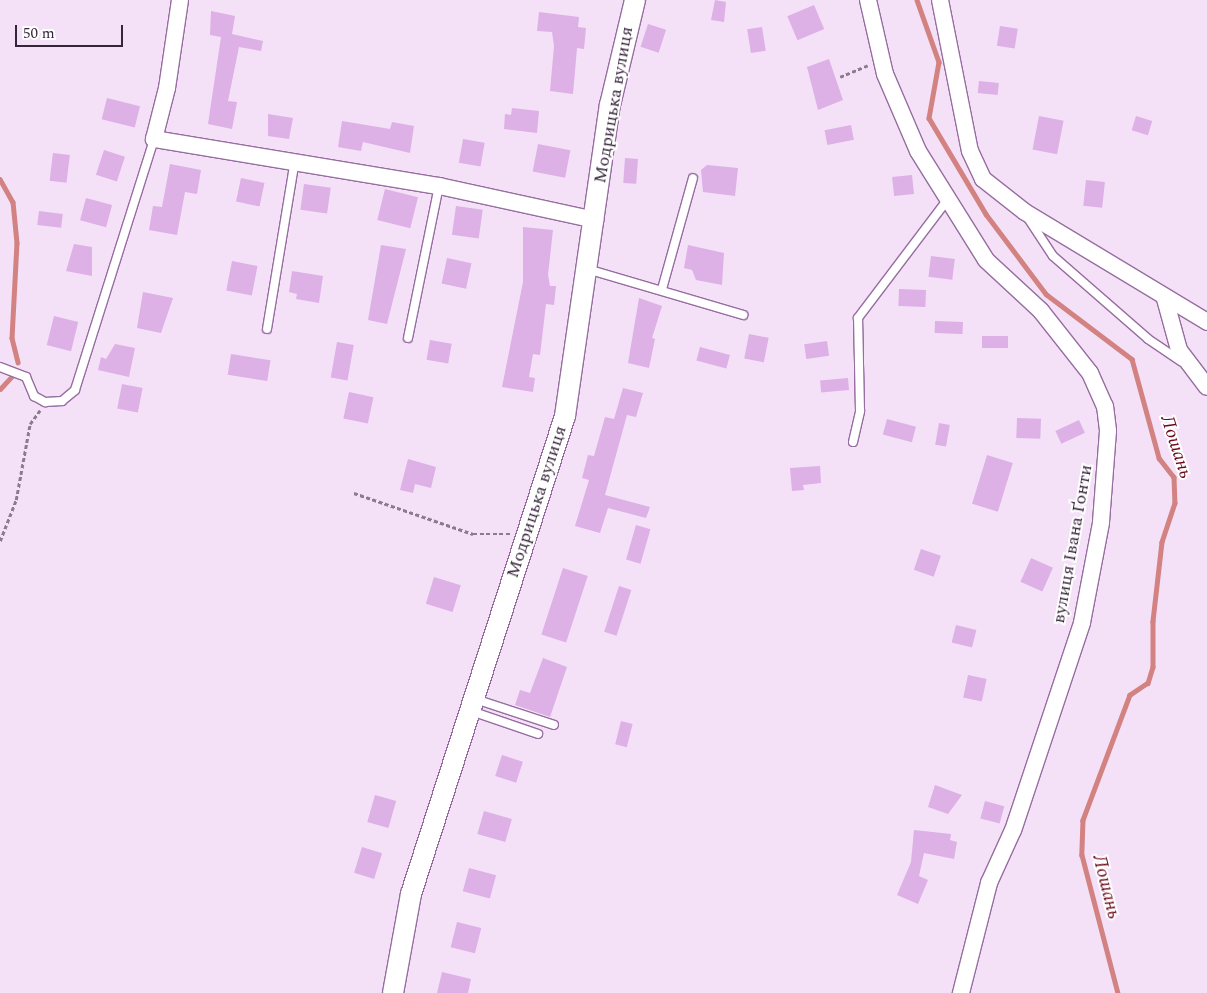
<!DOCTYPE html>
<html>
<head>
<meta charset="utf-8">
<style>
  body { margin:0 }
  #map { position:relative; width:1207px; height:993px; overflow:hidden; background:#f4e1f8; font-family:Spectral,serif }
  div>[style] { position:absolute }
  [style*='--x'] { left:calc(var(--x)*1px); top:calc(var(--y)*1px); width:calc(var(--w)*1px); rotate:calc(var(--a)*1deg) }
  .stream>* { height:4.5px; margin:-2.25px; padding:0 2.25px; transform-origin:2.25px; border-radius:2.25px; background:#d38282 }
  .building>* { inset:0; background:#ddb0e6; transform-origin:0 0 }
  .path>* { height:2.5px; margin-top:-1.25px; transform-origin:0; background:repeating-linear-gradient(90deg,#8c7a90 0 4px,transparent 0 6.5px) }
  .roads { filter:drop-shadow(1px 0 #976da0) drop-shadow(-1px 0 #976da0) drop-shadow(0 1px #976da0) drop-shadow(0 -1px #976da0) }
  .service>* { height:8px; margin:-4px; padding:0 4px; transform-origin:4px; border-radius:4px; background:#fff }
  .minor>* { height:16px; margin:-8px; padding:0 8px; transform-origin:8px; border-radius:8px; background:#fff }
  .tertiary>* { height:20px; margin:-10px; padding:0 10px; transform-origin:10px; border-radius:10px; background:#fff }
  span { translate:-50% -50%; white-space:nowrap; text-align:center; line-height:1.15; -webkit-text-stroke:4px #fff; paint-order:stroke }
  .street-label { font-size:18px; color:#36253a }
  .water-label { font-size:19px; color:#6d081a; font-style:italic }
  .scale { position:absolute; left:15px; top:25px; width:108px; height:22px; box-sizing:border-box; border:2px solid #36253a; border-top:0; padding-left:6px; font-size:15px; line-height:18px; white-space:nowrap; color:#36253a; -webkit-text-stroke:4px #fff; paint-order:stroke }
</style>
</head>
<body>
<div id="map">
  <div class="stream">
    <div style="--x:917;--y:0;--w:66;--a:70.5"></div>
    <div style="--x:939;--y:62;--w:57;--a:100.1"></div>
    <div style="--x:929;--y:118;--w:112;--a:59.3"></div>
    <div style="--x:986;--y:214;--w:100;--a:53.1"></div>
    <div style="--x:1046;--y:294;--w:108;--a:37.1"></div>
    <div style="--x:1132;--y:359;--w:103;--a:74.7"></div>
    <div style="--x:1159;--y:458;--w:24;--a:52"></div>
    <div style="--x:1174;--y:477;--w:26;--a:88"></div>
    <div style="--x:1175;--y:503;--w:41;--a:108.4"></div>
    <div style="--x:1162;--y:542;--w:80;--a:96.5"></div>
    <div style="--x:1153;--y:621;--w:46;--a:90"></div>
    <div style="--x:1153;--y:667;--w:17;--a:107"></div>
    <div style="--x:1148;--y:683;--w:22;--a:146"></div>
    <div style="--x:1130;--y:695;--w:134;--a:110.6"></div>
    <div style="--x:1083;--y:820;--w:35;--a:92"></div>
    <div style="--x:1082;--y:855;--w:143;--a:75.4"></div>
    <div style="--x:0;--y:179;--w:26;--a:61"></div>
    <div style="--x:13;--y:202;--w:41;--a:84.4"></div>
    <div style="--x:17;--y:243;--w:95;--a:93"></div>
    <div style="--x:12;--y:338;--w:25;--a:76"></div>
    <div style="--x:0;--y:389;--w:16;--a:-47"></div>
  </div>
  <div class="building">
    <div style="clip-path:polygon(715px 0,726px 2px,724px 22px,711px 20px)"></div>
    <div style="left:814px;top:5px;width:26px;height:29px;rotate:67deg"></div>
    <div style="clip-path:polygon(211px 11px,235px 16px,232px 34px,263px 41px,261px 51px,239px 47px,228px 101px,237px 102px,232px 129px,208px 124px,221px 37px,210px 35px)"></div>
    <div style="clip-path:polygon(539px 12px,579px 17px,578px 27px,586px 28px,584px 49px,577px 48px,573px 94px,550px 91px,554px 46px,552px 32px,537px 31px)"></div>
    <div style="left:648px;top:24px;width:19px;height:24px;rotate:18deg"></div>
    <div style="left:1000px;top:26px;width:18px;height:20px;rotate:9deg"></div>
    <div style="left:762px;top:27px;width:24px;height:15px;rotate:81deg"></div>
    <div style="clip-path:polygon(829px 59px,843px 100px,818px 110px,807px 67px)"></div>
    <div style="left:979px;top:81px;width:20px;height:12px;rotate:6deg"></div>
    <div style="left:107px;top:98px;width:34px;height:22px;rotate:14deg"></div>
    <div style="clip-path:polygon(512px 108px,539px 111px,537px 133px,504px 129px,505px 114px,511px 115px)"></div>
    <div style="clip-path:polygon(268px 114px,293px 118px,289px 139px,268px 136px)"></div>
    <div style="left:1039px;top:116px;width:25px;height:34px;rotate:11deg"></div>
    <div style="left:1136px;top:116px;width:17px;height:15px;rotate:17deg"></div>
    <div style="clip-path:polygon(342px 121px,390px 129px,392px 122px,414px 126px,410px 153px,363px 142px,361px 151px,338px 147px)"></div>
    <div style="left:851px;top:125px;width:15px;height:27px;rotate:79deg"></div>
    <div style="left:463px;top:139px;width:22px;height:24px;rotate:10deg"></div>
    <div style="left:538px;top:144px;width:33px;height:28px;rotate:11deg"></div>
    <div style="left:104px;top:150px;width:22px;height:26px;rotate:18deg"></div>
    <div style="left:53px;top:153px;width:17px;height:28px;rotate:7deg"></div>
    <div style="left:625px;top:158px;width:13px;height:25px;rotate:4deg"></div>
    <div style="clip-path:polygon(170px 164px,201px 170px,197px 194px,185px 192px,177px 235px,149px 230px,153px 206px,162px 207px)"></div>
    <div style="clip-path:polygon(707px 165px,738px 168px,735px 196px,703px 192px,701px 170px)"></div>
    <div style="left:912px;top:175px;width:19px;height:20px;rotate:84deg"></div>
    <div style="left:241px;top:178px;width:24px;height:24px;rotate:12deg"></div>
    <div style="left:1086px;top:180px;width:19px;height:26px;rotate:6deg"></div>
    <div style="left:304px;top:184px;width:27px;height:26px;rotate:8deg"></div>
    <div style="left:385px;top:189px;width:34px;height:32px;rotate:14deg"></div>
    <div style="left:86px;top:198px;width:27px;height:23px;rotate:15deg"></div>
    <div style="left:456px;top:206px;width:27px;height:29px;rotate:8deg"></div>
    <div style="left:39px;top:211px;width:24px;height:14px;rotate:7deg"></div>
    <div style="clip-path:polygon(523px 227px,553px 230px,548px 275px,550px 286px,556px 286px,554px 305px,546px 304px,540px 355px,533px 354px,529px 377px,535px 378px,533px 392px,502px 387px,523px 282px)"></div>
    <div style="clip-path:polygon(74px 244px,92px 247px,92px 276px,66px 271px)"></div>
    <div style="clip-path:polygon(381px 245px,406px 249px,387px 324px,368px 320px)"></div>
    <div style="clip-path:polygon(688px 245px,724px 253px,722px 285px,696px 280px,692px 270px,684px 268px)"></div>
    <div style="left:931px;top:256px;width:24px;height:21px;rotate:7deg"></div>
    <div style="left:447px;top:258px;width:25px;height:26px;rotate:12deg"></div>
    <div style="left:232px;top:261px;width:26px;height:30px;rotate:11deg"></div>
    <div style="clip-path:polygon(292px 271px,323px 276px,319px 303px,296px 299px,297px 294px,289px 292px)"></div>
    <div style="left:899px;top:289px;width:27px;height:17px;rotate:2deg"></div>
    <div style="clip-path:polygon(143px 292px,173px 298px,161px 333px,137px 328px)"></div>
    <div style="clip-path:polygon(639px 298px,662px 306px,652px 338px,655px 339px,649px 368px,628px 363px)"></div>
    <div style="left:54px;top:316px;width:25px;height:30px;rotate:14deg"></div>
    <div style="left:935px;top:321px;width:28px;height:12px;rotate:2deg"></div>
    <div style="left:749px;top:334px;width:20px;height:25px;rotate:11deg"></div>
    <div style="left:982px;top:336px;width:26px;height:12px"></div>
    <div style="left:430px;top:340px;width:22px;height:20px;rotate:10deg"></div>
    <div style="left:827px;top:341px;width:15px;height:23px;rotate:82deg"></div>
    <div style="left:337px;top:342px;width:17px;height:36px;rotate:10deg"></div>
    <div style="clip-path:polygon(115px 344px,135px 348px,129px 377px,98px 370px,101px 357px,106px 359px)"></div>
    <div style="left:700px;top:347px;width:31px;height:14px;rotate:15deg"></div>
    <div style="left:231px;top:354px;width:40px;height:21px;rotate:9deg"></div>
    <div style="left:848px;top:378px;width:12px;height:28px;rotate:85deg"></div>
    <div style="left:122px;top:384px;width:21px;height:25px;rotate:11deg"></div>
    <div style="clip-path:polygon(623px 388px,643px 393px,636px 417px,627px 415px,605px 495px,650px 507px,646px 518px,608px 508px,600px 533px,575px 526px,589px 480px,582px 478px,588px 455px,594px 456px,605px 417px,614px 419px)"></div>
    <div style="left:349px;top:392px;width:25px;height:27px;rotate:12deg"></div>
    <div style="left:1017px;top:418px;width:24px;height:20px;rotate:2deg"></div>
    <div style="left:887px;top:419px;width:30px;height:16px;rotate:15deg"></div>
    <div style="left:1079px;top:420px;width:14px;height:26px;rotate:65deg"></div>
    <div style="left:939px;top:423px;width:11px;height:22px;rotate:10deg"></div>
    <div style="left:987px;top:455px;width:27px;height:51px;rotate:17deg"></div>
    <div style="clip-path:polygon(408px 459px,436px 467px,431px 488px,415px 484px,413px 493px,400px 490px)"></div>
    <div style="clip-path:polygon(820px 466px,821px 483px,803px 485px,804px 490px,792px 491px,790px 468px)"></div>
    <div style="left:636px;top:525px;width:15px;height:36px;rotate:16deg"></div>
    <div style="left:921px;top:549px;width:21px;height:22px;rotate:19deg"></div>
    <div style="left:1031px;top:558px;width:24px;height:26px;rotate:24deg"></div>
    <div style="left:563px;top:568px;width:26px;height:70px;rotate:18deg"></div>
    <div style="left:434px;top:577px;width:28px;height:28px;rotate:17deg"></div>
    <div style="left:619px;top:586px;width:13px;height:48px;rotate:18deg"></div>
    <div style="left:956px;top:625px;width:21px;height:18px;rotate:14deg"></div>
    <div style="clip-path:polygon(543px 658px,567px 667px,550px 717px,515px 705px,520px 690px,530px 693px)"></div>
    <div style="left:968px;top:675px;width:19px;height:23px;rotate:12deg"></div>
    <div style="left:621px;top:721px;width:12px;height:24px;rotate:14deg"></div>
    <div style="left:502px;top:755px;width:22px;height:22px;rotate:18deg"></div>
    <div style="clip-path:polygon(935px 785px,962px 795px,948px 814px,928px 807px)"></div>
    <div style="left:375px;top:795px;width:22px;height:28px;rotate:16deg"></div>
    <div style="left:985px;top:801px;width:20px;height:18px;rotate:15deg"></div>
    <div style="left:484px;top:811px;width:29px;height:24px;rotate:16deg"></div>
    <div style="clip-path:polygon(914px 830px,951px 834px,950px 840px,957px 842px,954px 859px,924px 853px,919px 876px,928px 880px,918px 904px,897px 895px,911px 862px)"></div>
    <div style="left:362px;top:847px;width:21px;height:27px;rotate:17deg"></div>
    <div style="left:469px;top:868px;width:28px;height:24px;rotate:15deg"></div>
    <div style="left:457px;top:922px;width:25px;height:26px;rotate:14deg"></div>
    <div style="clip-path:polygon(442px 972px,471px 979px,468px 993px,437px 993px)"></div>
  </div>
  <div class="path">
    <div style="--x:840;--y:77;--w:30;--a:-23"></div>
    <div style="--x:354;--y:493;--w:126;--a:19"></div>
    <div style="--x:473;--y:534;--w:38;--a:0"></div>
    <div style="--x:0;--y:541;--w:44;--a:-68.7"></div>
    <div style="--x:16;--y:500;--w:77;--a:-79.6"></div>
    <div style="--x:30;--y:424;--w:17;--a:-54"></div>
  </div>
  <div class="roads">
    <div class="service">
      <div style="--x:1028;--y:218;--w:45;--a:56.7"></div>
      <div style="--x:1053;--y:256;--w:126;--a:41.1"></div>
      <div style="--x:1148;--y:339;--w:40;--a:34"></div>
      <div style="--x:587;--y:269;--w:163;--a:16.4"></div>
      <div style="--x:662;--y:289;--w:115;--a:-74.4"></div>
      <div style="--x:267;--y:329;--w:171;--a:-80.6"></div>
      <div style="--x:408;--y:338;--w:155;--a:-78.5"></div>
      <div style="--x:0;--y:367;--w:28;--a:21"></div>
      <div style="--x:26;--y:377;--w:21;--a:67"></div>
      <div style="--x:34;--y:396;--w:13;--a:29"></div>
      <div style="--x:45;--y:402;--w:17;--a:-3"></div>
      <div style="--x:62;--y:401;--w:17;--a:-40"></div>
      <div style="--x:75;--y:390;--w:263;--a:-72.5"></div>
      <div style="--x:853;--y:442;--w:32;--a:-77"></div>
      <div style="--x:860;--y:411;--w:93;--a:-91.2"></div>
      <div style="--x:858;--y:318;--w:149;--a:-52.9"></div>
      <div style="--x:475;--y:699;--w:83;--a:18.2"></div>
      <div style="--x:471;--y:711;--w:71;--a:18.9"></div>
    </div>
    <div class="minor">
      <div style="--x:180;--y:0;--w:89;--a:98.4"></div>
      <div style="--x:167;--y:88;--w:53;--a:104.3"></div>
      <div style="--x:154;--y:139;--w:289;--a:9.4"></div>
      <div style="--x:439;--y:186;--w:160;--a:12.3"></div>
      <div style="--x:868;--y:0;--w:76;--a:77.1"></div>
      <div style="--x:885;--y:74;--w:84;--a:66.8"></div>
      <div style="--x:918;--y:151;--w:128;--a:58"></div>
      <div style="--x:986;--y:260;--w:75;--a:42.8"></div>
      <div style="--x:1041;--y:311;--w:79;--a:51.7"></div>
      <div style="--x:1090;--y:373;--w:36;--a:66"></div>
      <div style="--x:1105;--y:406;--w:25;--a:83"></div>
      <div style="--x:1108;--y:431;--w:92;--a:94.4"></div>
      <div style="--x:1101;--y:523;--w:102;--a:100.8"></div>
      <div style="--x:1082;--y:623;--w:218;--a:108.4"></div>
      <div style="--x:1013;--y:830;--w:58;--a:114.4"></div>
      <div style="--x:989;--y:883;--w:114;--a:104.3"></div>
      <div style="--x:940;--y:0;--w:154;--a:78.8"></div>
      <div style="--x:970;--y:151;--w:31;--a:65"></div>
      <div style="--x:983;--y:179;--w:53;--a:38.2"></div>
      <div style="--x:1025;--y:212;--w:213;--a:31.1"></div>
      <div style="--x:1165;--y:299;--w:53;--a:74.6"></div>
      <div style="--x:1179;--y:350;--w:46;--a:52.9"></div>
    </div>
    <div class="tertiary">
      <div style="--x:393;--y:993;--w:101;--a:-79.7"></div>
      <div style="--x:411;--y:894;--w:502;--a:-72.14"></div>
      <div style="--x:565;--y:416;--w:314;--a:-81.8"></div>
      <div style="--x:610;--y:105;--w:108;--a:-76.6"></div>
    </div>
  </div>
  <div class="street-label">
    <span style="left:614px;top:105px;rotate:-80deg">Модрицька вулиця</span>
    <span style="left:537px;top:502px;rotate:-72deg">Модрицька вулиця</span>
    <span style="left:1073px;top:544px;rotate:-80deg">вулиця Івана Ґонти</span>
  </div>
  <div class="water-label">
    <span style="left:1176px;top:447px;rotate:72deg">Лошань</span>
    <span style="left:1106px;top:887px;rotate:76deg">Лошань</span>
  </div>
  <div class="scale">50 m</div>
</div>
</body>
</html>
